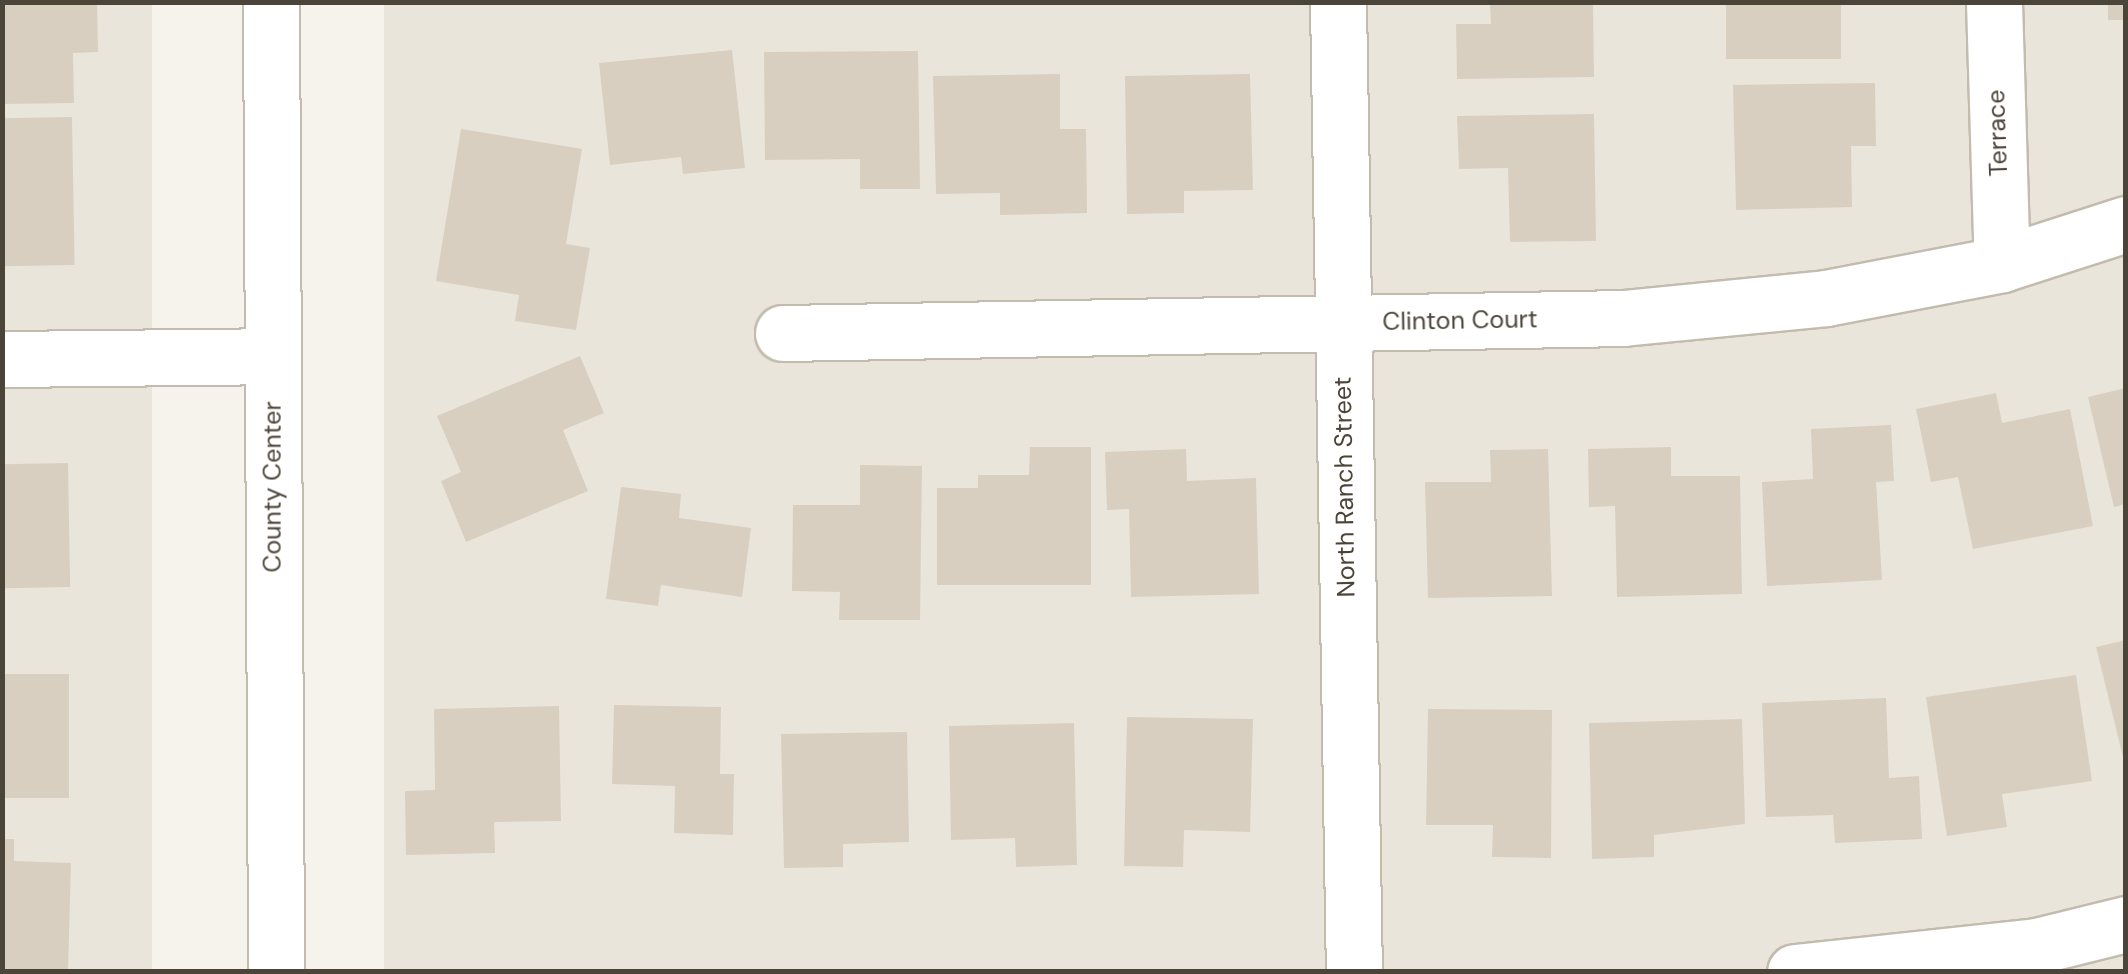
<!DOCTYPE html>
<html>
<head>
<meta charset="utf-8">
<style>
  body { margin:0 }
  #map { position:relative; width:2128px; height:974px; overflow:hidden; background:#f6f3ec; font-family:"DM Sans",sans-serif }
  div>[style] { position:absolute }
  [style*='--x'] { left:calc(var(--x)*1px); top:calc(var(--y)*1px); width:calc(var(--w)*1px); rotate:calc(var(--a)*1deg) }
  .residential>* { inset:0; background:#eae5da; transform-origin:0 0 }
  .building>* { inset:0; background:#d8cfc1; transform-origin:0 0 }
  .roads { filter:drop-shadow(2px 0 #c2bbae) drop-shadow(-2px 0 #c2bbae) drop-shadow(0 2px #c2bbae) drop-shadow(0 -2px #c2bbae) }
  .minor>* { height:55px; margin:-27.5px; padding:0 27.5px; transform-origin:27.5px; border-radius:27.5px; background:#fff }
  span { translate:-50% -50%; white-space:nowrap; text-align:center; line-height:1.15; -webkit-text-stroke:10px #fff; paint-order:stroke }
  .street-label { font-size:25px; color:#4b4439 }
  .frame { position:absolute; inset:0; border:5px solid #4b4439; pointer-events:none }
</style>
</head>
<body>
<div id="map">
  <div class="residential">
    <div style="left:2px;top:3px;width:150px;height:968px"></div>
    <div style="left:384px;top:3px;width:1741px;height:968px"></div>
  </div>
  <div class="building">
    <div style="clip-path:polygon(2px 2px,97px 2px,98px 52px,73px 53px,74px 103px,2px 104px)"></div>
    <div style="clip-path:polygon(1490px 2px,1593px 2px,1594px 77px,1457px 79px,1456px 24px,1491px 24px)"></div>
    <div style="left:1726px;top:2px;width:115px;height:57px"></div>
    <div style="left:2108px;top:2px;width:18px;height:18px"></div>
    <div style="clip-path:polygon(732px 50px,745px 168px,683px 174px,681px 157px,610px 165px,599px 63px)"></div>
    <div style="clip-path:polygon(918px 51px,920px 189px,860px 189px,860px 159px,765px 160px,764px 52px)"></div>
    <div style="clip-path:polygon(1060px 74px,1060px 129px,1086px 129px,1087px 213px,1000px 215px,1000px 193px,936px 194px,933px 76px)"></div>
    <div style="clip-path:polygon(1250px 74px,1253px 190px,1184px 191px,1184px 213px,1127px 214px,1125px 76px)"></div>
    <div style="clip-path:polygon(1875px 83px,1876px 146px,1851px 146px,1852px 207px,1736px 210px,1733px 85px)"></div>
    <div style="clip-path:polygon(1594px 114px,1596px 241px,1510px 242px,1508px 168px,1459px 169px,1457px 116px)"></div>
    <div style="left:72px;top:117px;width:148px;height:70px;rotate:89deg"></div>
    <div style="clip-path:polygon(461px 129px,582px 149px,566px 244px,590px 248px,576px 330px,515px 321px,519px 295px,436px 281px)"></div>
    <div style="clip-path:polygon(580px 356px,604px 413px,563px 430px,588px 491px,466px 542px,441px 481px,461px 472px,437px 416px)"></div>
    <div style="clip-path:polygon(2126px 388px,2126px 504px,2114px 507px,2088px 397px)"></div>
    <div style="clip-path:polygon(1996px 393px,2002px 423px,2070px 409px,2093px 526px,1973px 549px,1958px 477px,1931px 482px,1916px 409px)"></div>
    <div style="clip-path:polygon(1891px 425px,1894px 481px,1876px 482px,1882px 580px,1767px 586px,1762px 482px,1813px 479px,1811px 429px)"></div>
    <div style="clip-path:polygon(1030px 447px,1091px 447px,1091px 585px,937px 585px,937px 488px,978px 488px,978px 475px,1029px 475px)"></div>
    <div style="clip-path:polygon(1671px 447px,1671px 476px,1740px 476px,1742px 594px,1617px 597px,1615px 506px,1589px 507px,1588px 449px)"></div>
    <div style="clip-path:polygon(1186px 449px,1187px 481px,1256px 478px,1259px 594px,1131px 597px,1129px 509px,1107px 510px,1105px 452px)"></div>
    <div style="clip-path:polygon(1548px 449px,1552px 596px,1428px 598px,1425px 482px,1491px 482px,1490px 450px)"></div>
    <div style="left:68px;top:463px;width:124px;height:66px;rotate:89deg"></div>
    <div style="clip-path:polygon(860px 465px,922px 466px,920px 620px,839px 620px,840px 592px,792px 591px,793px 505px,860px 505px)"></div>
    <div style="clip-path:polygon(621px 487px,681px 494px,679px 518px,751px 528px,742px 597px,661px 585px,658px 606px,606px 599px)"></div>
    <div style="clip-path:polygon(2126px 640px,2126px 761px,2124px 761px,2096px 647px)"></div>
    <div style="left:69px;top:674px;width:124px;height:67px;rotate:90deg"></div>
    <div style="clip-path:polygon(2076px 675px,2092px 781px,2002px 794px,2007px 827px,1947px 836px,1926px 697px)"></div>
    <div style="clip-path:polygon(1886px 698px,1889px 778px,1919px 776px,1922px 839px,1835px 843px,1833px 815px,1766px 817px,1762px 703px)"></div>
    <div style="clip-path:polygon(614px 705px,721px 707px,720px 774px,734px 774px,733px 835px,674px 833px,675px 786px,612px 784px)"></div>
    <div style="clip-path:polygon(559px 706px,561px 821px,494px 822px,495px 853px,406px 855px,405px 791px,435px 790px,434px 709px)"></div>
    <div style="clip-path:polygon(1428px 709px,1552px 710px,1551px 858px,1492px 857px,1493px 825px,1426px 825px)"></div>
    <div style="clip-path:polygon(1127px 717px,1253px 719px,1250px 832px,1184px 830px,1183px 867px,1124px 866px)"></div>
    <div style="clip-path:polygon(1742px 719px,1745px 824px,1654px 835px,1654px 857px,1592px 859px,1589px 723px)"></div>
    <div style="clip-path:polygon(1074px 723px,1077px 865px,1016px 867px,1015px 838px,951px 840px,949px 726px)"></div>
    <div style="clip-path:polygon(907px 732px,909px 842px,843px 844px,843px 867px,784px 868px,781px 734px)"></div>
    <div style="clip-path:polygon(2px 839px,14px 839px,14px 861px,71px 863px,68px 972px,2px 972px)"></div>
  </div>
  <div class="roads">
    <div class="minor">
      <div style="--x:271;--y:2;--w:970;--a:89.7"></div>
      <div style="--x:1338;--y:2;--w:970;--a:89.06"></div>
      <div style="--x:1994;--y:2;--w:262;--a:88.3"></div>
      <div style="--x:783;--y:333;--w:840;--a:-1.02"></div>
      <div style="--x:1623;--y:318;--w:204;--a:-5.6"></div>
      <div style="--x:1826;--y:298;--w:179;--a:-10.9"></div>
      <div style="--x:2002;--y:264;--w:130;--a:-17.9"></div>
      <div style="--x:2;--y:359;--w:271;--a:-0.6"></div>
      <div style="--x:1795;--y:972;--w:243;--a:-6.1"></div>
      <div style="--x:2037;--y:946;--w:92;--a:-13.9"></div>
    </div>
  </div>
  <div class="street-label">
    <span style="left:1998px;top:133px;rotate:-92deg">Terrace</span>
    <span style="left:1460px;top:321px;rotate:-1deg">Clinton Court</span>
    <span style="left:273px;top:487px;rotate:-90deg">County Center</span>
    <span style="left:1345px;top:487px;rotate:-91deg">North Ranch Street</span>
  </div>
  <div class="frame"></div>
</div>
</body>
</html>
